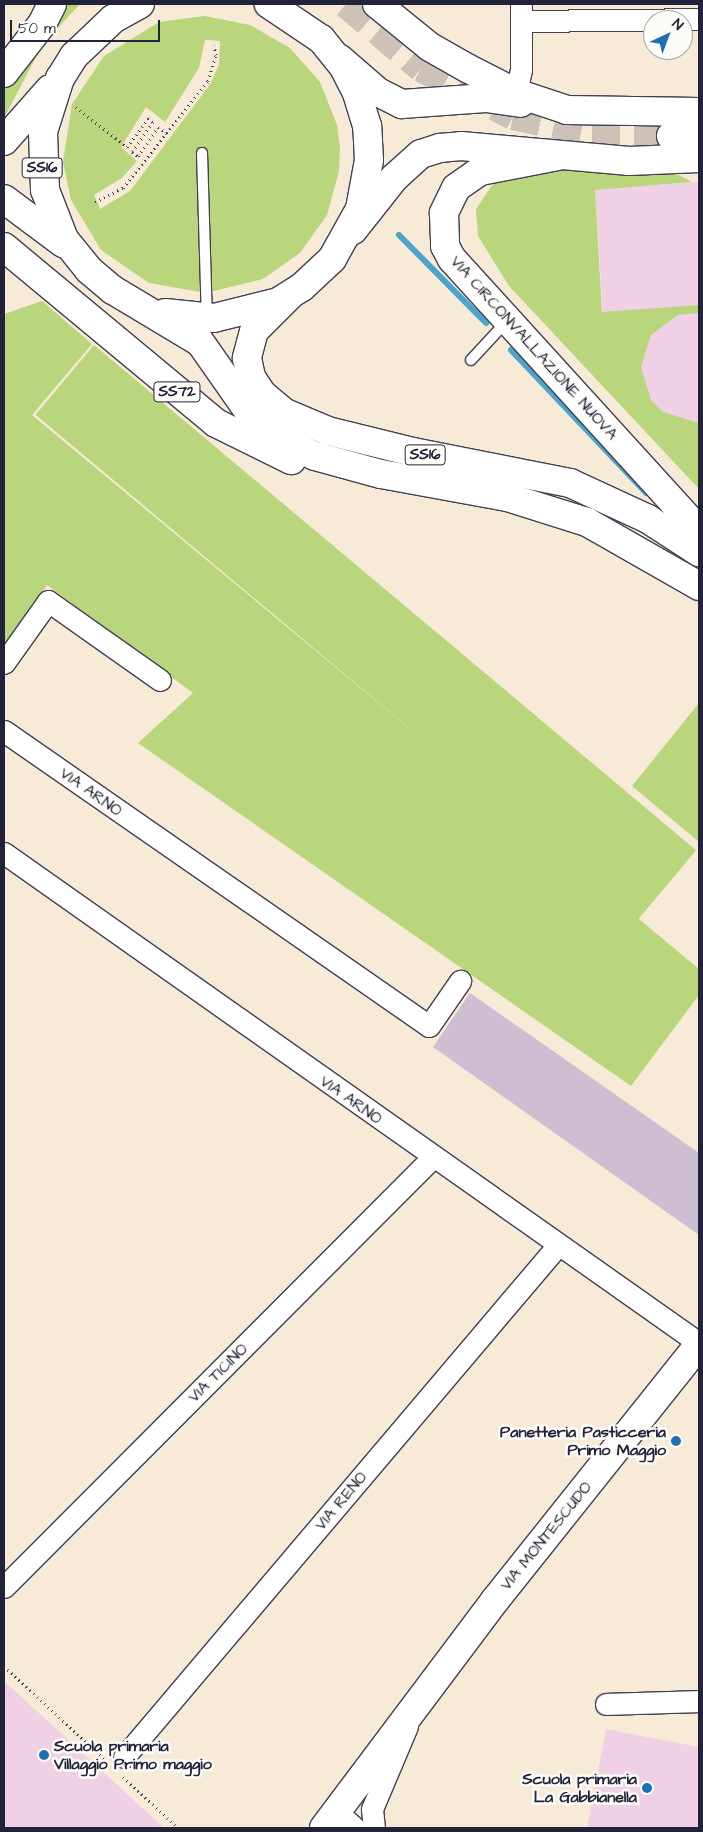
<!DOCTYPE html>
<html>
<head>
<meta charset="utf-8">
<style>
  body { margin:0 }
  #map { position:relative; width:703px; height:1832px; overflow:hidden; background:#f7ead7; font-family:"Architects Daughter",sans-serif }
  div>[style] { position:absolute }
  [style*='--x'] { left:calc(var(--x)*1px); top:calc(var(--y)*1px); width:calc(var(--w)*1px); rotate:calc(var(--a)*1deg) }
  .built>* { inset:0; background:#efd0e5 }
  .industrial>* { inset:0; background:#cdbed2 }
  .green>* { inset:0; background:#bad67c; transform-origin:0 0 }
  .stream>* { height:6px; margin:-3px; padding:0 3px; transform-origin:3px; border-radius:3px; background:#4da6ca }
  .secondary-tunnel>* { height:28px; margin-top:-14px; transform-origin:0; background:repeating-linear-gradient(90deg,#ccc2b8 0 28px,transparent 0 42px) }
  .path>* { height:3px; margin-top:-1.5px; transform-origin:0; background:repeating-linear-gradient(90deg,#424052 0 1px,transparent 0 5px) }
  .roads { filter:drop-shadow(1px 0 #424052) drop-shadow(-1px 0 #424052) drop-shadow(0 1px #424052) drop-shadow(0 -1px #424052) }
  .lane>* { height:10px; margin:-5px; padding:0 5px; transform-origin:5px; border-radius:5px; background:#fff }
  .street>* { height:21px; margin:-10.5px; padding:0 10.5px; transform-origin:10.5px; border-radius:10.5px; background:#fff }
  .secondary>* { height:28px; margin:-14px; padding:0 14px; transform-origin:14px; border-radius:14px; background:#fff }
  .primary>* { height:28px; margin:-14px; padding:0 14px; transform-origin:14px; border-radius:14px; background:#fff }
  .dots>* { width:14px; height:14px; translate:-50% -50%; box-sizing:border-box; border:2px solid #fdfcf7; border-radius:50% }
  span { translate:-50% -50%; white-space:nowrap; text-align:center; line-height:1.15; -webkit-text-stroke:5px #fdfcf7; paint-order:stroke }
  .shield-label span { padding:1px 4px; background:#fdfcf7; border:1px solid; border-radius:4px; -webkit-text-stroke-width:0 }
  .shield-label { font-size:15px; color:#22223b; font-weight:700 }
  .street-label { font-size:16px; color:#22223b }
  .poi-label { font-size:16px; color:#22223b; font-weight:700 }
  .right { translate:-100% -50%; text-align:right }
  .left { translate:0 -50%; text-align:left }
  .frame { position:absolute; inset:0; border:5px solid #22223b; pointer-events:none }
  .north { position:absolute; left:643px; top:10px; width:50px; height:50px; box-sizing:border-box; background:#fdfcf7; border:1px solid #a5a5ac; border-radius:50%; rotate:43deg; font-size:14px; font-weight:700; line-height:20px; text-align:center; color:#22223b }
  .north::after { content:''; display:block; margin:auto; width:18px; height:22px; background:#1f6fb2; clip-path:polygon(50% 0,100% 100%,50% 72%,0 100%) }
  .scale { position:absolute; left:10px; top:20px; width:150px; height:22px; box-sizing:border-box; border:2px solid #22223b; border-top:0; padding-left:6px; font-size:15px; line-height:18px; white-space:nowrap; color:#22223b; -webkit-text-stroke:4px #fdfcf7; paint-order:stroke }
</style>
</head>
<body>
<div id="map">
  <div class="built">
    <div style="clip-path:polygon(699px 182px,699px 462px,606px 358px,595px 189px)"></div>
    <div style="clip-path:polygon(4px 1681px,164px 1828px,4px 1828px)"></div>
    <div style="clip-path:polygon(606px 1729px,699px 1747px,699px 1828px,587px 1828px)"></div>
  </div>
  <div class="industrial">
    <div style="clip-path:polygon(470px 993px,699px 1153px,699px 1235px,433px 1047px)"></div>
  </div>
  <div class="green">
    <div style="clip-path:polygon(60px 4px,80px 4px,43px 44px,4px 118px,4px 86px)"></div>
    <div style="clip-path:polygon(evenodd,205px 16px,250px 25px,290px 48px,320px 82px,337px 125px,340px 148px,339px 171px,327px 215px,300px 253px,263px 279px,206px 293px,149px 283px,101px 250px,71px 200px,63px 162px,72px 104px,104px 56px,159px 22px,205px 16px,205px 40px,220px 41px,219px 64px,211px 83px,130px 191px,100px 209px,94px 195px,122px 178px,137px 161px,121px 147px,146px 107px,165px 122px,199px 68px,205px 40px)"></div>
    <div style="clip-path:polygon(588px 167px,677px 174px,692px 182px,595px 190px,602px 312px,699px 305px,699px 313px,678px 315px,651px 335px,641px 367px,651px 400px,663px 412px,699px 423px,699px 489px,509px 286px,478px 236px,476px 209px,497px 178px,521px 170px)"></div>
    <div style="clip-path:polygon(42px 301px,92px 344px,32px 415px,699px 969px,699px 995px,631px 1086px,138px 743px,193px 693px,47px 585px,4px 645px,4px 314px)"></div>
    <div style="left:94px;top:345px;width:786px;height:91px;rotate:40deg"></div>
    <div style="clip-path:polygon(699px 703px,699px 842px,632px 786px)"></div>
  </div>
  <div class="stream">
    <div style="--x:399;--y:235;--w:124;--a:45.3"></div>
    <div style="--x:511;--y:350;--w:197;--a:46.6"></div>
  </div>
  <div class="secondary-tunnel">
    <div style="--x:346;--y:4;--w:99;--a:40.5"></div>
    <div style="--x:421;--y:68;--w:104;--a:27.6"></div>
    <div style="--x:513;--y:116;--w:81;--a:12.1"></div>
    <div style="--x:592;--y:133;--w:79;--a:2.2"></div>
  </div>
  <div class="path">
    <div style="--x:76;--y:107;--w:65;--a:38.1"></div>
    <div style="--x:127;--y:147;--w:36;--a:-54"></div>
    <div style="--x:148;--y:118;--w:6;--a:39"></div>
    <div style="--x:153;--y:122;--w:37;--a:125"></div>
    <div style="--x:132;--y:152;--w:7;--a:34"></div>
    <div style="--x:138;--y:156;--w:35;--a:-55"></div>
    <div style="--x:158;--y:127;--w:11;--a:34"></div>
    <div style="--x:95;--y:202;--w:31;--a:-27"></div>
    <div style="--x:123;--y:188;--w:137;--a:-51.5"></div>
    <div style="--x:208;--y:81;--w:27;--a:-73"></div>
    <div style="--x:216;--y:55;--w:10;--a:-101"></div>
    <div style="--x:4;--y:1666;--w:137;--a:42.9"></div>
    <div style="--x:123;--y:1777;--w:75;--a:42.8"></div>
  </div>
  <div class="roads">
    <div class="lane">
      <div style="--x:202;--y:153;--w:164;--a:88.3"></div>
      <div style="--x:471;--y:360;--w:53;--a:-47.3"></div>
    </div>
    <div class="street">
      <div style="--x:521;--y:21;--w:178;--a:-0.6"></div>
      <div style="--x:516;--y:93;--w:24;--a:-78"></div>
      <div style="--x:521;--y:70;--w:66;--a:-90"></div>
      <div style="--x:4;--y:663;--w:76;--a:-54.6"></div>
      <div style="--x:48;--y:601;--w:137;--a:35.2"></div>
      <div style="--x:4;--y:731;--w:517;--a:34.77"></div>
      <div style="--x:429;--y:1026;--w:55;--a:-55.4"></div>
      <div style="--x:4;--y:853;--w:850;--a:35.19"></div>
      <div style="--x:4;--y:1587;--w:606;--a:-45.07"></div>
      <div style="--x:606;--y:1704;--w:93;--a:-1.8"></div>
      <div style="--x:124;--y:1757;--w:671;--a:-49.71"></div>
      <div style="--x:337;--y:1812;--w:24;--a:42"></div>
      <div style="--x:374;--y:1828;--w:19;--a:-96"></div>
      <div style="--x:372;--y:1809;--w:90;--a:-67.1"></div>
    </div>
    <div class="secondary">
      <div style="--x:377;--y:4;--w:68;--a:39.1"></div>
      <div style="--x:430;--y:47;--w:43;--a:29.6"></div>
      <div style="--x:467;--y:68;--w:55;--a:27"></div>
      <div style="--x:516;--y:93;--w:54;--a:18.4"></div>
      <div style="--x:567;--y:110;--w:132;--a:0.9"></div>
      <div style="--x:340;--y:59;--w:50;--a:41"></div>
      <div style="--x:378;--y:92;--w:27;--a:27"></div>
      <div style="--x:402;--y:104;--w:84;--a:-4.1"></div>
      <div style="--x:486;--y:98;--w:35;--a:8"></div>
      <div style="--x:671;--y:136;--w:28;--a:0"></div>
      <div style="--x:558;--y:156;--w:79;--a:169.1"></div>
      <div style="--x:480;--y:171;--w:29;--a:145"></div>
      <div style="--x:456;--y:188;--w:28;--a:116"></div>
      <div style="--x:444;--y:213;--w:33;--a:88"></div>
      <div style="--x:445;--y:246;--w:15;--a:62"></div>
      <div style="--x:452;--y:259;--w:367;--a:47.7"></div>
      <div style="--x:353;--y:230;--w:66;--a:-51.7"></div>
      <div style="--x:394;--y:178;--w:36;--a:-42"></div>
      <div style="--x:421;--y:154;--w:20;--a:-18"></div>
      <div style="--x:440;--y:148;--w:21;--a:-5"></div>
      <div style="--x:461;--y:146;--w:169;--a:5.1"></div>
      <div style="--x:629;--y:161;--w:70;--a:-2.5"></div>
      <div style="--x:324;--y:1828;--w:286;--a:-53.1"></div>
      <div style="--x:496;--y:1599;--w:325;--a:-51.4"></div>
    </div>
    <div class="primary">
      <div style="--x:140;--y:4;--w:31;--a:151"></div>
      <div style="--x:113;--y:19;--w:54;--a:136.5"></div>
      <div style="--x:74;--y:56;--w:26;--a:122"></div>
      <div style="--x:60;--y:78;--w:57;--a:107.5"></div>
      <div style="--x:43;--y:132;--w:58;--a:88"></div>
      <div style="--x:45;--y:190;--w:53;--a:68.8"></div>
      <div style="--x:64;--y:239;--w:40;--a:51"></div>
      <div style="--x:89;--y:270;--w:31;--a:40"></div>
      <div style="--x:113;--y:290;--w:101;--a:30.9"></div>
      <div style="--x:200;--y:342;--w:94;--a:55"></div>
      <div style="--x:254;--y:419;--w:41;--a:36"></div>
      <div style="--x:287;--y:443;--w:31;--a:25"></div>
      <div style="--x:315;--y:456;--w:68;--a:15.3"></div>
      <div style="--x:381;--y:474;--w:128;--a:10.3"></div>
      <div style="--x:507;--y:497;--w:84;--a:17.4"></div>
      <div style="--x:587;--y:522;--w:129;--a:29.7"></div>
      <div style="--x:4;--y:73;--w:62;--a:-52.2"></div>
      <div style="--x:42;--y:24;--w:22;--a:-63"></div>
      <div style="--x:4;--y:141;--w:69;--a:-48.5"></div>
      <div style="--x:4;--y:199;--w:74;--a:36.7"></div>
      <div style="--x:4;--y:247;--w:276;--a:39.7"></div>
      <div style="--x:216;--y:423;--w:84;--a:26.3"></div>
      <div style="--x:289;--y:296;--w:49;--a:135"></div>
      <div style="--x:254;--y:331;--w:28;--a:105"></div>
      <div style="--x:247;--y:358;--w:19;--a:78"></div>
      <div style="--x:251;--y:377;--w:20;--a:57"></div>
      <div style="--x:262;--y:394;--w:30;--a:40"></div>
      <div style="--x:285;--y:413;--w:47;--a:22.7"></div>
      <div style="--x:328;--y:431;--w:88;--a:13.9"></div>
      <div style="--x:413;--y:452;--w:160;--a:11.2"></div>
      <div style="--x:570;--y:483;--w:86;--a:24.8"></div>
      <div style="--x:648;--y:519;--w:61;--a:32.9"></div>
      <div style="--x:165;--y:313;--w:49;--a:5.8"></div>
      <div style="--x:214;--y:318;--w:66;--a:-14"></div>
      <div style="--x:278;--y:302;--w:28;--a:-32"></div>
      <div style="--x:302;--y:287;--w:41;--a:-43"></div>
      <div style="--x:332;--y:259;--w:57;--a:-60.8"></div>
      <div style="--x:360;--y:209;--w:50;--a:-79.6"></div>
      <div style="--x:369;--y:160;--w:34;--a:-93"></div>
      <div style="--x:367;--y:126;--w:34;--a:-107"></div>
      <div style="--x:357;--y:93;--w:30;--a:-117"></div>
      <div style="--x:343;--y:66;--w:35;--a:-129"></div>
      <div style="--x:321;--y:39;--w:63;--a:-146.1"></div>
    </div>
  </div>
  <div class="dots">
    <div style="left:676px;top:1441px;background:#1f6fb2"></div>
    <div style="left:44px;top:1755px;background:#1f6fb2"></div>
    <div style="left:647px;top:1788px;background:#1f6fb2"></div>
  </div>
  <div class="shield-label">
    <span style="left:42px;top:168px">SS16</span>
    <span style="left:177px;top:392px">SS72</span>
    <span style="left:425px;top:455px">SS16</span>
  </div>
  <div class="street-label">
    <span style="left:534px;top:348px;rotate:48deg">VIA CIRCONVALLAZIONE NUOVA</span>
    <span style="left:91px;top:792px;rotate:35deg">VIA ARNO</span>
    <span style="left:351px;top:1100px;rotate:35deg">VIA ARNO</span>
    <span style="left:218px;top:1373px;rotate:-45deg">VIA TICINO</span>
    <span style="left:341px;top:1501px;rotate:-50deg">VIA RENO</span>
    <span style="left:546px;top:1536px;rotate:-51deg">VIA MONTESCUDO</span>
  </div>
  <div class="poi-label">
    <span class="right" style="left:666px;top:1441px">Panetteria Pasticceria<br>Primo Maggio</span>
    <span class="left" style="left:54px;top:1755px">Scuola primaria<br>Villaggio Primo maggio</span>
    <span class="right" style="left:637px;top:1788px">Scuola primaria<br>La Gabbianella</span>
  </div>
  <div class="frame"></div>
  <div class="north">N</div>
  <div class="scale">50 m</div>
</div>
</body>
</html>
